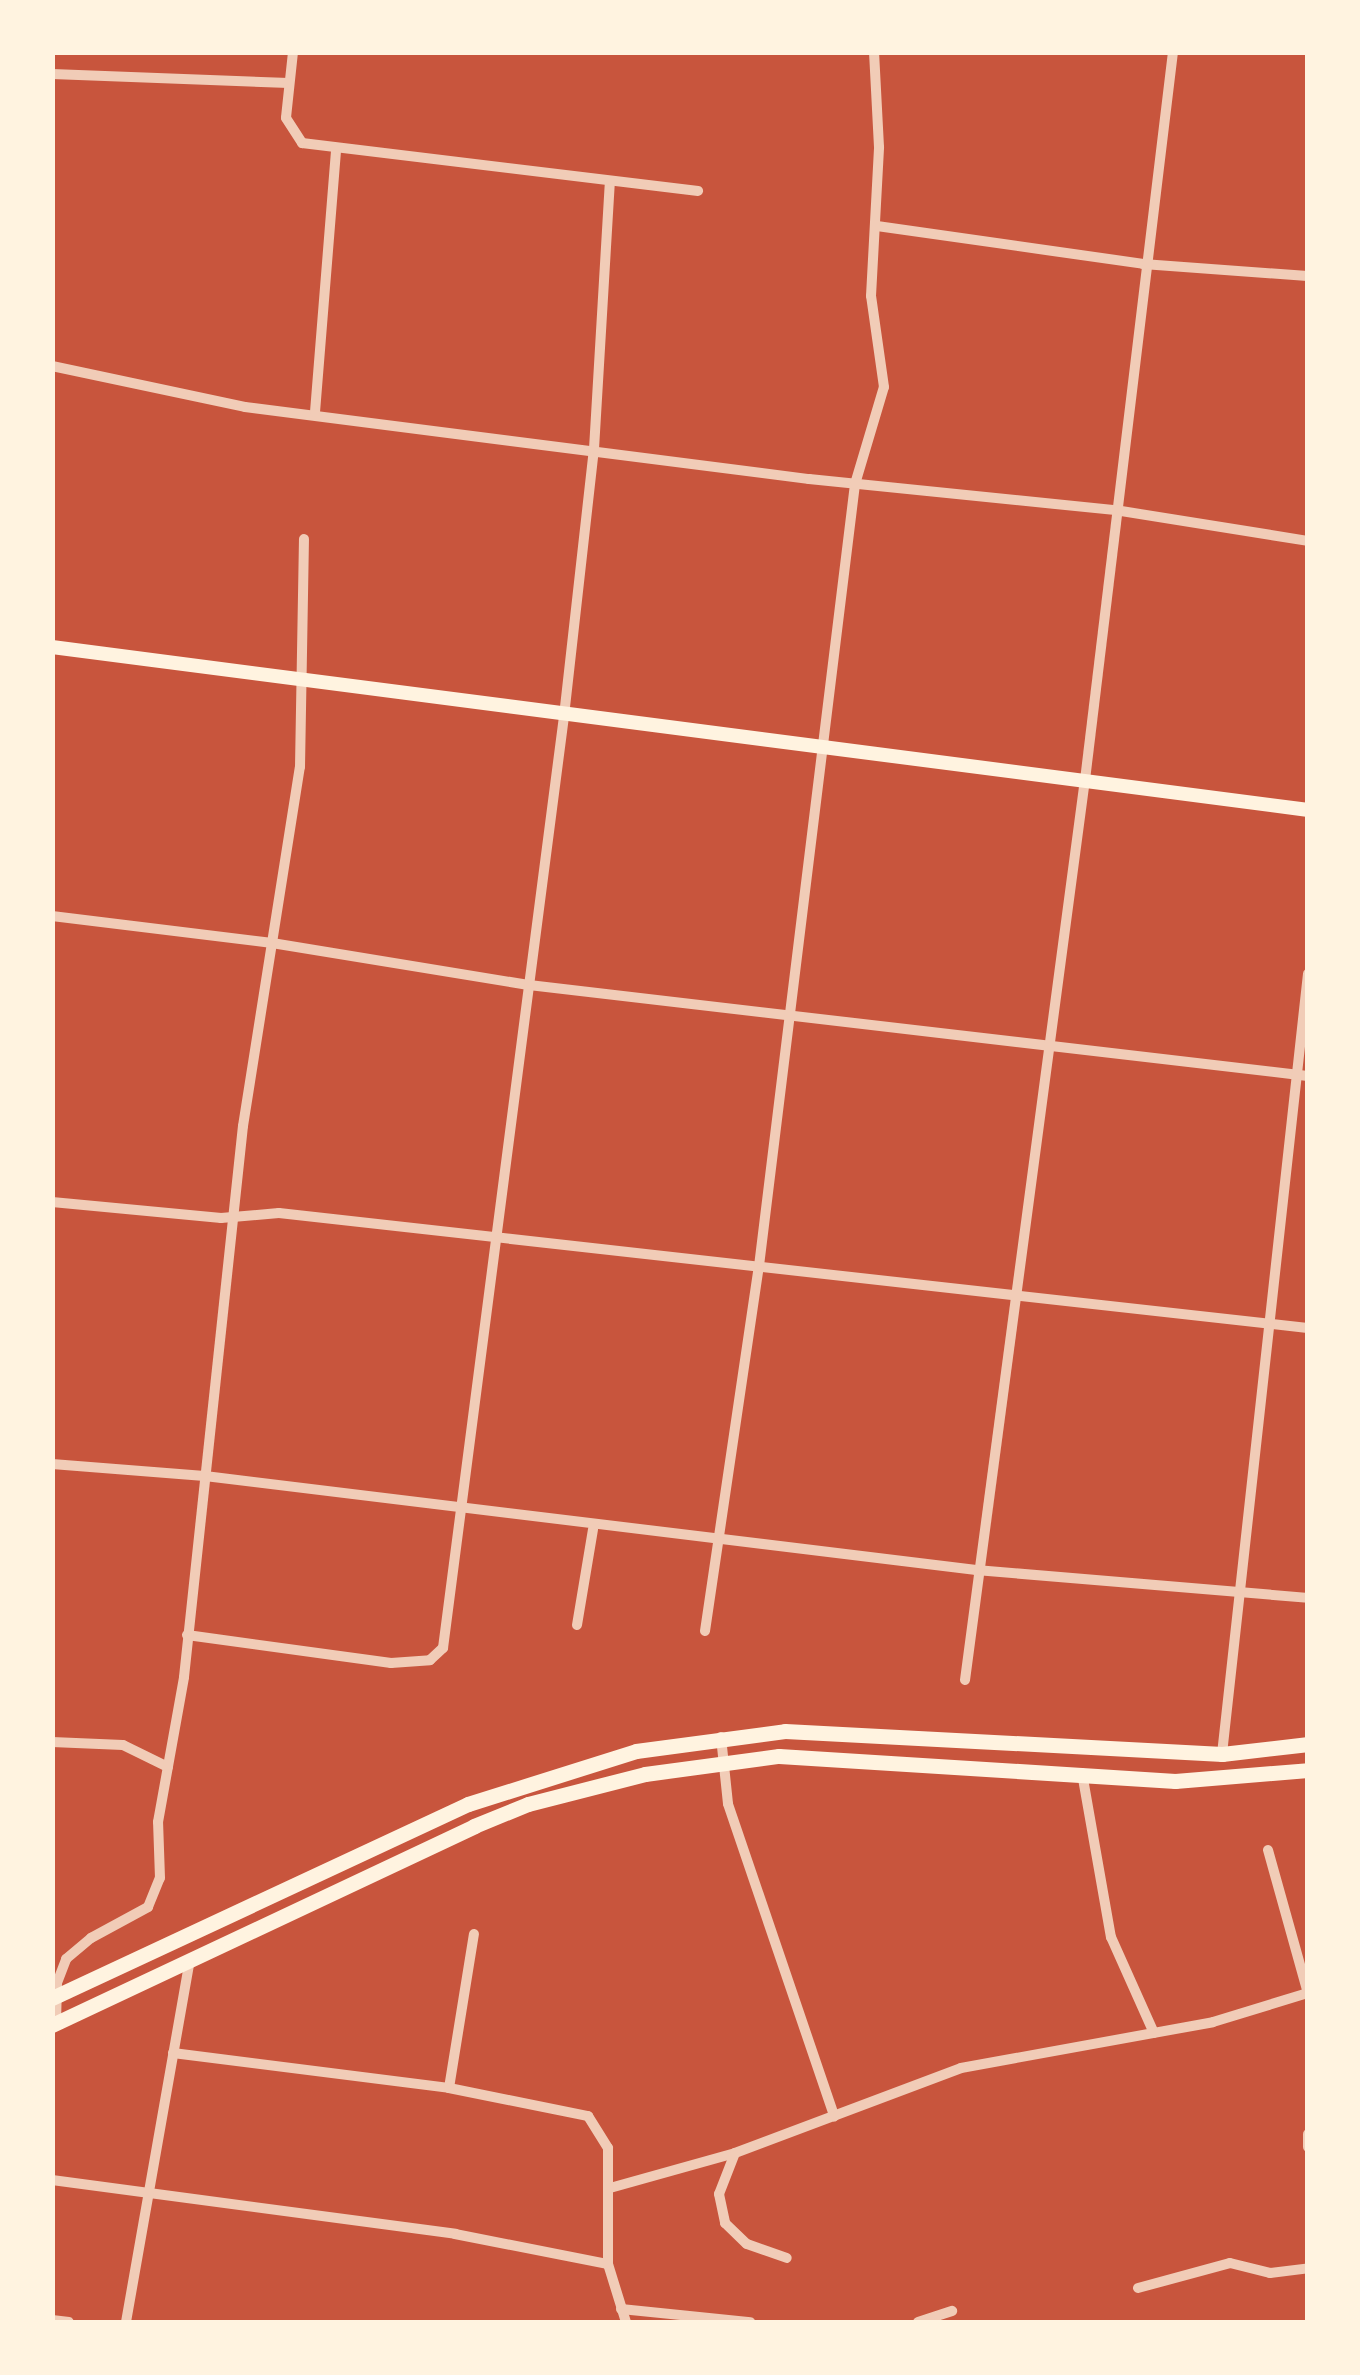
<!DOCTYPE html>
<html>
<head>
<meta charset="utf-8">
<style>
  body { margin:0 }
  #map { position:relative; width:1360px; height:2375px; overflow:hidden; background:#c8553d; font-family:"Noto Sans",sans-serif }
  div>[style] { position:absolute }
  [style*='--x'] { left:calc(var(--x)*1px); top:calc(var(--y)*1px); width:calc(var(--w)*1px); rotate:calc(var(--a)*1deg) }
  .minor>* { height:10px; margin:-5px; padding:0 5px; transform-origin:5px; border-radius:5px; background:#f1ccb7 }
  .secondary>* { height:14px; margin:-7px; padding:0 7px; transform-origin:7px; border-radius:7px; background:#fff3e0 }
  .primary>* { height:15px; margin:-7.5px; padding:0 7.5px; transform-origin:7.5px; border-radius:7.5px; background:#fff3e0 }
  span { translate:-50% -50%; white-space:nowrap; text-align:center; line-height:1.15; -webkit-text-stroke:10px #fff3e0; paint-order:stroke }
  .frame { position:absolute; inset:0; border:55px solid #fff3e0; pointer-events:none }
</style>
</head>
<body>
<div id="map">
  <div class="minor">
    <div style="--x:293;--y:52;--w:66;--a:96.1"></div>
    <div style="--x:286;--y:118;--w:30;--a:57"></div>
    <div style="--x:302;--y:143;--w:399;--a:6.9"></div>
    <div style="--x:52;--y:74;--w:237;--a:2.2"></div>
    <div style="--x:877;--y:226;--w:269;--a:8.1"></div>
    <div style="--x:1143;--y:264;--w:165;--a:4.2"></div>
    <div style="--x:52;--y:366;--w:197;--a:12"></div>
    <div style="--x:245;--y:407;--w:569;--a:7.28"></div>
    <div style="--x:809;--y:479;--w:308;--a:5.8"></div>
    <div style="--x:1115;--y:510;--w:195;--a:9.1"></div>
    <div style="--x:315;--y:412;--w:263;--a:-85.4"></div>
    <div style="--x:52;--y:916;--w:222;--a:7"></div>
    <div style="--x:272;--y:943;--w:260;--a:9.3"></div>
    <div style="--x:529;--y:985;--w:784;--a:6.66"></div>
    <div style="--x:52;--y:1202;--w:170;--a:5.4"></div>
    <div style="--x:221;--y:1218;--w:58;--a:-4.9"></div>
    <div style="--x:279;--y:1213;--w:1035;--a:6.38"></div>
    <div style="--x:52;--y:1464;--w:153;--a:4.5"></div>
    <div style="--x:205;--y:1476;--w:777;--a:6.95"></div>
    <div style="--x:976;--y:1570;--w:333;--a:4.8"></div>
    <div style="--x:577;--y:1625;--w:97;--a:-80.5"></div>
    <div style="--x:705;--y:1631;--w:369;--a:-81.6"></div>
    <div style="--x:759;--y:1266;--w:788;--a:-83"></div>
    <div style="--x:855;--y:484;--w:101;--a:-73.4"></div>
    <div style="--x:884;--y:387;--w:92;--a:-98.1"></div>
    <div style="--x:871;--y:296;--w:149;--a:-86.9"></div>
    <div style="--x:879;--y:147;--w:95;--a:-93"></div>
    <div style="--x:187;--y:1635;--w:206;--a:7.8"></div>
    <div style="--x:391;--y:1663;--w:39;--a:-4"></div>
    <div style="--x:430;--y:1660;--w:18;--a:-43"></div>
    <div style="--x:443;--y:1648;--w:940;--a:-82.6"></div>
    <div style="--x:564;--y:716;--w:269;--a:-83.6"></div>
    <div style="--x:594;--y:449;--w:268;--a:-86.6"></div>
    <div style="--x:965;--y:1680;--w:908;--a:-82.41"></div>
    <div style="--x:1085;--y:780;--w:733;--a:-83.11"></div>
    <div style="--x:721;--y:1737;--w:67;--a:84"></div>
    <div style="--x:728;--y:1804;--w:330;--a:71.2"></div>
    <div style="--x:52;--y:1742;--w:71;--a:2.4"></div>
    <div style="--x:123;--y:1745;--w:50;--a:26.1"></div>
    <div style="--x:1222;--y:1754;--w:785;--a:-83.71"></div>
    <div style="--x:1082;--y:1773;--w:167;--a:80"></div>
    <div style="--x:1111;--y:1937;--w:105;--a:65.9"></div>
    <div style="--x:1268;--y:1850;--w:148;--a:74.4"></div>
    <div style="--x:56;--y:2024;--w:41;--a:-88.6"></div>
    <div style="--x:57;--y:1983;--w:26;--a:-69"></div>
    <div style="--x:66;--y:1959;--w:33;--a:-40"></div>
    <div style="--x:91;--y:1938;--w:65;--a:-28.5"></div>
    <div style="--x:148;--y:1907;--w:31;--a:-68"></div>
    <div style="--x:160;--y:1878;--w:56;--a:-92"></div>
    <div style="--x:158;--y:1822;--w:147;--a:-79.8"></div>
    <div style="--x:184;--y:1677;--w:554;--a:-83.89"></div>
    <div style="--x:243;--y:1126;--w:363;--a:-81"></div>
    <div style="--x:300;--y:767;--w:228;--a:-89"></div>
    <div style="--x:173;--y:2053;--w:278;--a:7.2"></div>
    <div style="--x:449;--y:2088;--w:142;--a:11.4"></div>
    <div style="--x:588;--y:2116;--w:38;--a:58"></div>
    <div style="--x:608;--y:2148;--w:116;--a:90"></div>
    <div style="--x:608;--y:2264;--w:61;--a:72.8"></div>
    <div style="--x:449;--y:2088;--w:156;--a:-80.8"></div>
    <div style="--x:1308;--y:2134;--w:13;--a:90"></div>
    <div style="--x:735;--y:2153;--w:44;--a:111.3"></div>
    <div style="--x:719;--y:2194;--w:30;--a:78"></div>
    <div style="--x:725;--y:2223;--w:30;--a:44"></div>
    <div style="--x:747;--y:2244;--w:42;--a:19.3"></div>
    <div style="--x:52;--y:2180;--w:407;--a:7.6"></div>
    <div style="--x:455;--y:2234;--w:156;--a:11.1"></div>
    <div style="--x:610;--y:2188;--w:130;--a:-15.6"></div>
    <div style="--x:735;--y:2153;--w:241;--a:-20.6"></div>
    <div style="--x:961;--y:2068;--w:256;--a:-10.3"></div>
    <div style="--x:1213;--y:2022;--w:99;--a:-17"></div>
    <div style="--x:1138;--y:2288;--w:95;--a:-15.2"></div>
    <div style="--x:1230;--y:2263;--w:41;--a:14"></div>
    <div style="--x:1270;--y:2273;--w:38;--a:-7"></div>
    <div style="--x:621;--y:2309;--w:130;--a:5.8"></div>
    <div style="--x:52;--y:2320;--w:17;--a:7"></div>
    <div style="--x:126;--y:2322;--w:368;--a:-80"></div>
    <div style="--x:918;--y:2322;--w:36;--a:-18"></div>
  </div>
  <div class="secondary">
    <div style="--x:52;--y:647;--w:1267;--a:7.39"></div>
  </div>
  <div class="primary">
    <div style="--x:52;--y:1998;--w:459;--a:-25"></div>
    <div style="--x:468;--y:1804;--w:176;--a:-17.5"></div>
    <div style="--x:636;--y:1751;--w:150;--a:-7.6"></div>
    <div style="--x:785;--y:1731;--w:438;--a:3"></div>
    <div style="--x:1222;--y:1754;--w:87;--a:-6.6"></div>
    <div style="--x:52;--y:2025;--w:467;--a:-25.2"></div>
    <div style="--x:474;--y:1826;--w:58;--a:-22.2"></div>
    <div style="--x:528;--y:1804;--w:121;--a:-14.4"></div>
    <div style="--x:645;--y:1774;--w:135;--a:-7.7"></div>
    <div style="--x:779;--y:1756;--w:397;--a:3.6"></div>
    <div style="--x:1175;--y:1781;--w:133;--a:-4.7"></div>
  </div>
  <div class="frame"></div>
</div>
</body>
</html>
